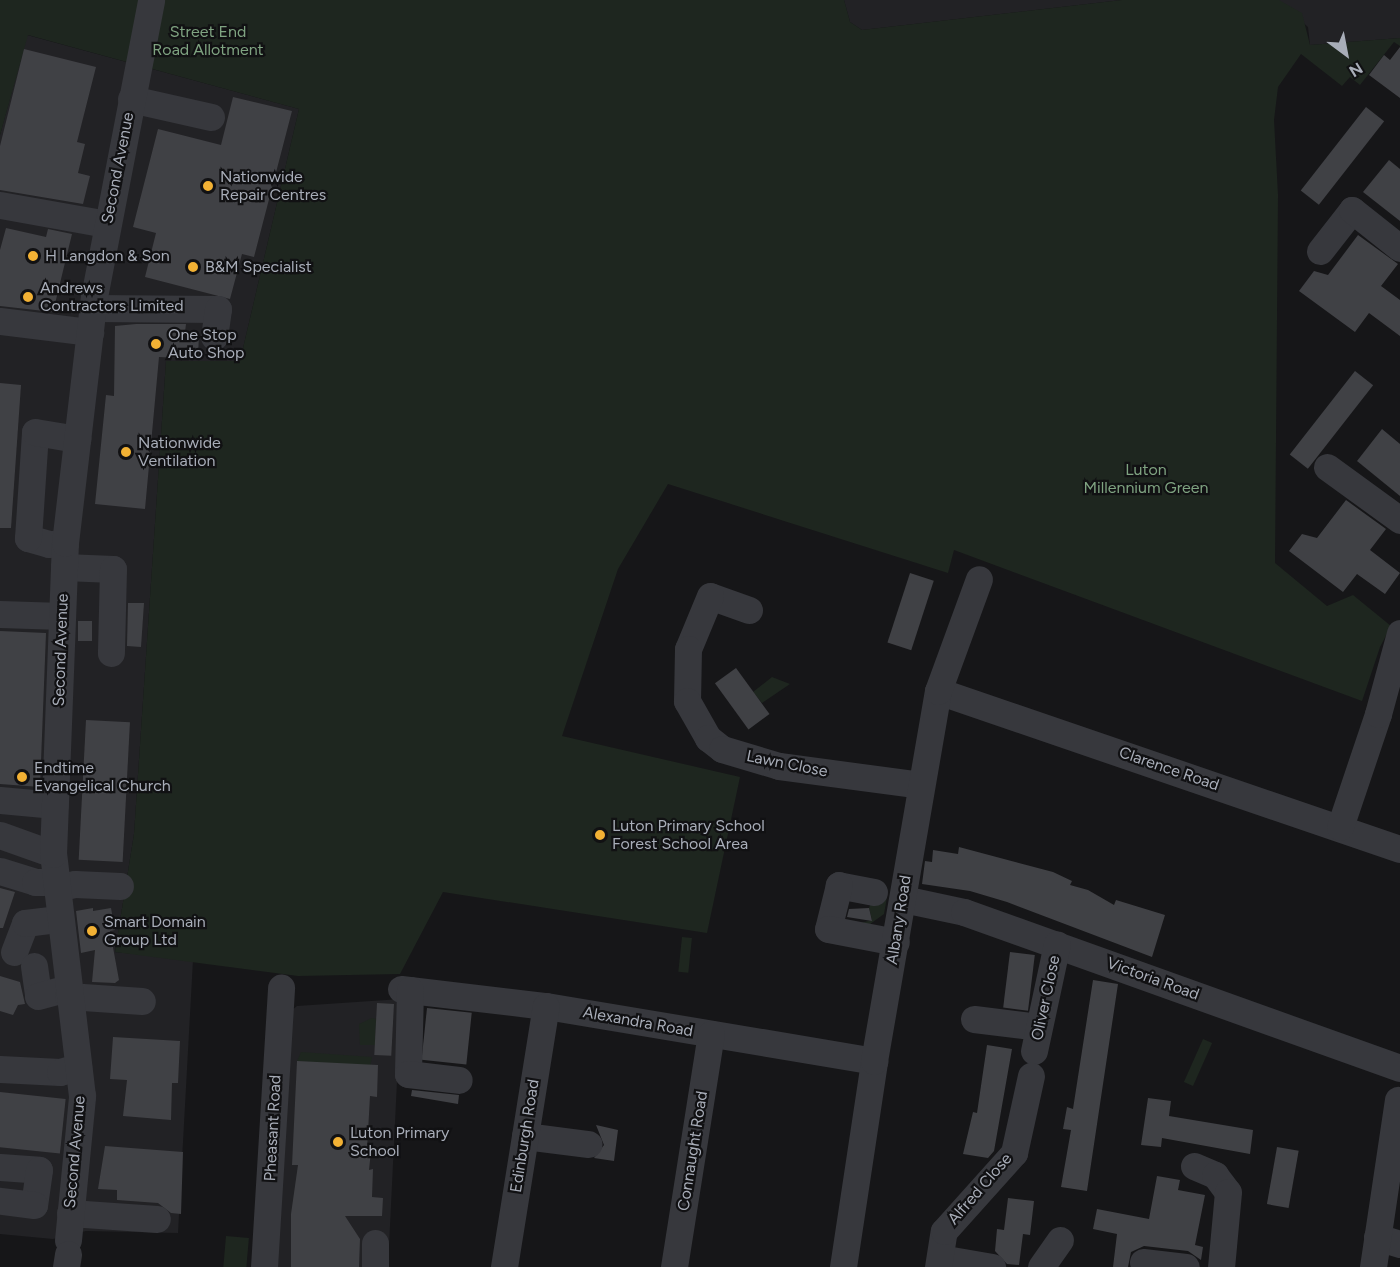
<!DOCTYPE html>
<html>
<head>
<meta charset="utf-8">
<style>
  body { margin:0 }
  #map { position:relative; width:1400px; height:1267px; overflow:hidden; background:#161618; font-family:Figtree,sans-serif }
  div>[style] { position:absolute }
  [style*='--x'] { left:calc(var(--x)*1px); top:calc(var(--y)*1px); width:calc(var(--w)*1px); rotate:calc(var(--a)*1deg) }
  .built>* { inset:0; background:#222225 }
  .green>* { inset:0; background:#1e261f; transform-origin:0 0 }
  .building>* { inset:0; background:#404145; transform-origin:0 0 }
  .minor>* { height:27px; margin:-13.5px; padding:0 13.5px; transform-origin:13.5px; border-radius:13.5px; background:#37383d }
  .dots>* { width:16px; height:16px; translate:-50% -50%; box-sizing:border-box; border:3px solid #111113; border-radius:50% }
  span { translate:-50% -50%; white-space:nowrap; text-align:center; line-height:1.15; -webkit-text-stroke:4.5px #111113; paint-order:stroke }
  .park-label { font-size:16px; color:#7fa381 }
  .street-label { font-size:16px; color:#a8adb8 }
  .poi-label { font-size:16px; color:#a8adb8 }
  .left { translate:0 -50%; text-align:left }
  .north { position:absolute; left:1316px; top:24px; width:60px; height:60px; -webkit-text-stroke:4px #111113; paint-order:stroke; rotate:148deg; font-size:16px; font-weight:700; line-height:24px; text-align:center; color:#a8adb8 }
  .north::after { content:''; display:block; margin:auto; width:21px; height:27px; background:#a8adb8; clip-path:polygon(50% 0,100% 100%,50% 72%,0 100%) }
</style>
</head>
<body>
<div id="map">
  <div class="built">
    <div style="clip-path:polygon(844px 0,1122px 0,862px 30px,850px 22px)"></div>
    <div style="clip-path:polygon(1278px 0,1400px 0,1400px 38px,1310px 45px,1308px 27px)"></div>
    <div style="clip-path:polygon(27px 35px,299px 109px,240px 361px,166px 361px,134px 834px,115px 952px,193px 960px,178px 1233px,86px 1231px,53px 1239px,0 1234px,0 135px)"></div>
    <div style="clip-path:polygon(401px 999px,388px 1267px,277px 1267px,292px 1010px,297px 1006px)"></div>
  </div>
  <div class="green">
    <div style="clip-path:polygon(0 0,844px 0,850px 22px,862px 30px,1122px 0,1279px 0,1302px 13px,1310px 45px,1400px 38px,1400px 46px,1394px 42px,1360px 85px,1350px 77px,1342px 86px,1301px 54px,1278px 87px,1274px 120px,1278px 195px,1275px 563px,1327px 606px,1353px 595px,1391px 626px,1380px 647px,1362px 701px,954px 550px,948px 573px,668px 484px,618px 569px,562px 736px,740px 777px,707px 933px,443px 892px,400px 974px,298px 976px,115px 952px,134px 834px,166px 361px,240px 361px,299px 109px,28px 35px,0 135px)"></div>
    <div style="clip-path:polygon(772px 677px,790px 684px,762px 703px,753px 692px)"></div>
    <div style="clip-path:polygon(873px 896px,887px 897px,884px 914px,866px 927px,861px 923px,872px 920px,869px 908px)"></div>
    <div style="left:682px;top:937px;width:10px;height:35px;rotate:6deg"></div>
    <div style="clip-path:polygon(372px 1018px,376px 1019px,375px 1045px,360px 1045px,359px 1024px)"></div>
    <div style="left:1203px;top:1039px;width:10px;height:47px;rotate:24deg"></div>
    <div style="clip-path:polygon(301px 1052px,372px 1057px,370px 1067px,297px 1061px)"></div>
    <div style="left:226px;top:1236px;width:23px;height:31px;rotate:5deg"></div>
  </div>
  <div class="building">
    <div style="clip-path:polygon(1400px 47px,1400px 98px,1369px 75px,1384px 55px,1390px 60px)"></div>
    <div style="clip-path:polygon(24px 49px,96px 67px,77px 142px,85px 144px,78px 173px,90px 176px,83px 204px,0 190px,0 146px)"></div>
    <div style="clip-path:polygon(233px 97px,292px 111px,254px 257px,242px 254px,230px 299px,145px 277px,156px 233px,133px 227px,158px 129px,221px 145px)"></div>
    <div style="left:1366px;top:107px;width:23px;height:106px;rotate:38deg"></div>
    <div style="clip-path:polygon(1389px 160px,1400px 169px,1400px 221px,1363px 192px)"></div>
    <div style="clip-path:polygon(6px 228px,46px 237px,48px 229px,72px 234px,53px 312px,0 306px,0 250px)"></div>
    <div style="clip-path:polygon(1358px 235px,1398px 264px,1381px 286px,1400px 300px,1400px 336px,1369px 313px,1355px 332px,1299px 291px,1314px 271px,1328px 275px)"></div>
    <div style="clip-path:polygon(136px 324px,186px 324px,185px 332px,199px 333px,198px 359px,159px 357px,145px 509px,95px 504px,106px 395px,114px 396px,115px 326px)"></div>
    <div style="left:1355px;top:371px;width:23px;height:106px;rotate:38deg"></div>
    <div style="clip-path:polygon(0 383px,21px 385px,11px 528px,0 528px)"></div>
    <div style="clip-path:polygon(1382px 429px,1400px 444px,1400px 496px,1357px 461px)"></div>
    <div style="clip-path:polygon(1346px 500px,1386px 529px,1370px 550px,1400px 573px,1385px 594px,1357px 574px,1343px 592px,1289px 551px,1302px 534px,1317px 538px)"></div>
    <div style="left:910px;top:573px;width:25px;height:73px;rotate:18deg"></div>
    <div style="clip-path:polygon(128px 603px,144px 603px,141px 647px,127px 646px)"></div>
    <div style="left:78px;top:621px;width:14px;height:20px"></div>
    <div style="clip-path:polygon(0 631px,46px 633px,40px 787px,0 784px)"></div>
    <div style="left:736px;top:668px;width:57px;height:26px;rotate:54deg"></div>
    <div style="left:86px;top:720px;width:44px;height:140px;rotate:3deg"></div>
    <div style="clip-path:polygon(959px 847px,1053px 872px,1072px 881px,1070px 885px,1088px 890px,1114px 905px,1116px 900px,1165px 915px,1152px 957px,1007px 902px,970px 891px,922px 884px,925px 861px,932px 862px,933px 850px,958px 854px)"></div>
    <div style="clip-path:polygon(0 888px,15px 892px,3px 928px,0 928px)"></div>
    <div style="clip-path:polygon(93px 908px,93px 911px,111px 908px,115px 930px,110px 931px,119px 980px,115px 983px,92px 982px,95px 950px,81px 953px,76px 911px)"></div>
    <div style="clip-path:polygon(869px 908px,872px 921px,847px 917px,849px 909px)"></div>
    <div style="left:1010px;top:952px;width:25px;height:56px;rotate:7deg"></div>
    <div style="clip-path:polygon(0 976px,20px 982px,25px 1004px,18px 1005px,13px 1015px,0 1011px)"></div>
    <div style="clip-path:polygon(1093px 980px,1118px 984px,1087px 1191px,1061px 1187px,1071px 1130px,1063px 1129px,1067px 1107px,1073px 1109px)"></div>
    <div style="left:377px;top:1003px;width:17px;height:52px;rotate:3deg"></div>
    <div style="left:427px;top:1008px;width:45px;height:52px;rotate:6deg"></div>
    <div style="clip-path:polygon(113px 1037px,180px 1041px,178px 1083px,172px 1083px,171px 1120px,123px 1116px,127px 1080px,110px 1079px)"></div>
    <div style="clip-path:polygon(987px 1045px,1012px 1049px,994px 1151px,988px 1158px,963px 1154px,973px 1112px,977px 1113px)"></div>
    <div style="clip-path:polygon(297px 1061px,378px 1065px,377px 1097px,370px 1096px,367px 1150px,371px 1151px,369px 1170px,373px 1169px,372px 1197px,383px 1198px,382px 1216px,345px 1216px,360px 1239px,359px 1267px,291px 1267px,291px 1214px,298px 1165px,292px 1165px)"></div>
    <div style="clip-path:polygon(412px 1090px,459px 1095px,458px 1104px,411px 1096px)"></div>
    <div style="left:0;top:1092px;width:66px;height:55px;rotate:6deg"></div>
    <div style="clip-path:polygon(1148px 1098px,1171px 1101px,1169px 1116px,1253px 1130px,1250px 1154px,1162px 1138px,1161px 1147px,1141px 1145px)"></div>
    <div style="clip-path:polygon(596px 1125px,618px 1130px,614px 1161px,594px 1158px,604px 1145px)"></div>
    <div style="clip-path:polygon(105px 1146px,183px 1152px,181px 1214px,171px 1213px,158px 1203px,117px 1200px,117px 1190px,98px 1189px)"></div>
    <div style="left:1277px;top:1147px;width:22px;height:58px;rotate:10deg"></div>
    <div style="clip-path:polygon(1157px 1176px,1180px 1180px,1178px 1190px,1205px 1195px,1195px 1245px,1203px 1247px,1201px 1260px,1188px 1251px,1144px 1246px,1131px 1252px,1128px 1267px,1113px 1267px,1117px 1234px,1093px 1229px,1097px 1209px,1149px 1219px)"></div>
    <div style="clip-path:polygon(1008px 1198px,1034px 1201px,1030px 1235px,1023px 1234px,1019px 1265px,1007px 1264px,995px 1251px,997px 1229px,1004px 1230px)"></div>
  </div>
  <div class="minor">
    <div style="--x:131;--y:99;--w:82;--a:12.7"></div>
    <div style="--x:0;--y:205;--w:109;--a:10.1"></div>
    <div style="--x:1320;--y:251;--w:52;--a:-52"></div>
    <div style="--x:1352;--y:210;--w:61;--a:38.4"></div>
    <div style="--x:93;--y:308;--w:125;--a:0.5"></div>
    <div style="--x:218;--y:309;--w:28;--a:98"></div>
    <div style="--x:0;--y:321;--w:91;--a:7"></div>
    <div style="--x:1327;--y:467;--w:90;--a:36"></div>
    <div style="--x:65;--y:543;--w:16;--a:176"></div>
    <div style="--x:49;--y:544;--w:22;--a:-164"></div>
    <div style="--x:28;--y:538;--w:106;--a:-86.2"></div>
    <div style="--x:35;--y:432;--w:43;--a:9.5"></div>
    <div style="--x:64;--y:567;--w:49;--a:2.3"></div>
    <div style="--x:113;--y:569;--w:84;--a:91.4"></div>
    <div style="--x:749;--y:610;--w:41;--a:-160.3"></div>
    <div style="--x:710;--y:596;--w:57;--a:112.5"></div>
    <div style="--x:688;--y:649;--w:52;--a:91.1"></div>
    <div style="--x:687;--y:701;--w:43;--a:60.4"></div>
    <div style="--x:708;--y:738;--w:18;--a:38"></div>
    <div style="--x:722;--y:749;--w:59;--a:16.6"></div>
    <div style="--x:779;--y:766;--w:143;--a:7.6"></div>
    <div style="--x:0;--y:614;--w:62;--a:1.8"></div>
    <div style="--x:938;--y:691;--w:488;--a:18.9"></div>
    <div style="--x:0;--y:800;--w:55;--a:5.2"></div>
    <div style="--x:1340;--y:827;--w:119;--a:-71.4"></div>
    <div style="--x:1378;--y:714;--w:84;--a:-74.8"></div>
    <div style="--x:0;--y:835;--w:56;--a:19.7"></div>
    <div style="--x:0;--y:871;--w:37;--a:17"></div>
    <div style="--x:35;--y:882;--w:20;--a:0"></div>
    <div style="--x:56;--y:888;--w:19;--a:-12"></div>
    <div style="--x:75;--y:884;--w:45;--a:2.5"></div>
    <div style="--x:874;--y:892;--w:36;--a:-169"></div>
    <div style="--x:839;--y:885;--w:45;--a:104"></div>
    <div style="--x:828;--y:929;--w:69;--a:10.8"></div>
    <div style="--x:903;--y:899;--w:62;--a:12"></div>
    <div style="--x:964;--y:912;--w:463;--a:19.7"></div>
    <div style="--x:14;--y:952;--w:31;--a:-69"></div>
    <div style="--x:25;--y:923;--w:34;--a:-7"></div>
    <div style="--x:34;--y:966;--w:30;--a:82"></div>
    <div style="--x:38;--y:996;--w:30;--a:-15"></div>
    <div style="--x:401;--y:989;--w:146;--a:6.7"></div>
    <div style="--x:546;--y:1006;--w:333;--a:9.5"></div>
    <div style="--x:410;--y:990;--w:84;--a:91.4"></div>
    <div style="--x:408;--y:1074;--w:51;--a:6.7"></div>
    <div style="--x:68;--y:996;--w:74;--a:3.9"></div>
    <div style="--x:974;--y:1019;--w:65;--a:7"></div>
    <div style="--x:1034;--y:1051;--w:109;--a:-77.9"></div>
    <div style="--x:0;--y:1069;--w:60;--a:2.9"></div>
    <div style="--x:60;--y:1072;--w:19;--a:-16"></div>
    <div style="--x:525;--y:1136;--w:64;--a:7.2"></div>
    <div style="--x:1194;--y:1166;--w:23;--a:23"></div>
    <div style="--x:1215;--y:1175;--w:21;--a:53"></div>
    <div style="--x:1228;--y:1192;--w:75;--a:95.3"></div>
    <div style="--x:0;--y:1167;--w:39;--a:4"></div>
    <div style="--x:39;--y:1170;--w:35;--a:98"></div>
    <div style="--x:34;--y:1205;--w:34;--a:-173"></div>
    <div style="--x:70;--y:1213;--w:87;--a:3.9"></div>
    <div style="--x:1377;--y:1237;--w:24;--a:17"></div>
    <div style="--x:68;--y:1240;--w:145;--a:-84.4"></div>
    <div style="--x:82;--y:1096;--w:244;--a:-96.8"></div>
    <div style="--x:53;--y:854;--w:311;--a:-87.8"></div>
    <div style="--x:65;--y:543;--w:248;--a:-83.3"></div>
    <div style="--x:94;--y:297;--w:302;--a:-79.1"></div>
    <div style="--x:375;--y:1243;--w:24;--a:90"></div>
    <div style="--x:940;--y:1258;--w:53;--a:9.8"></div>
    <div style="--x:1143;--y:1262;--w:43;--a:6.6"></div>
    <div style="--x:66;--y:1267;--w:13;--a:-81"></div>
    <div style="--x:264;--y:1267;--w:280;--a:-86.5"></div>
    <div style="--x:504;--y:1267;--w:264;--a:-80.9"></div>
    <div style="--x:674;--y:1267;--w:236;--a:-81"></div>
    <div style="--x:843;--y:1267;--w:208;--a:-81.4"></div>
    <div style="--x:874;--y:1061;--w:375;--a:-80.2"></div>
    <div style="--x:938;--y:691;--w:119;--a:-69.9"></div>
    <div style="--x:938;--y:1267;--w:36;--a:-81"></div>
    <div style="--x:944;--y:1231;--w:105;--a:-48.1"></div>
    <div style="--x:1014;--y:1153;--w:79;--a:-77.6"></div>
    <div style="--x:1041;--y:1267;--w:33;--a:-55"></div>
    <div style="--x:1373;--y:1267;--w:169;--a:-81.5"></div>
  </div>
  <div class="dots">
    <div style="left:208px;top:186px;background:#f2b134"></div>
    <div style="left:33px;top:256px;background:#f2b134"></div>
    <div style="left:193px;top:267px;background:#f2b134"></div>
    <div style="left:28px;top:297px;background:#f2b134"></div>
    <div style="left:156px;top:344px;background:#f2b134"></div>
    <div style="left:126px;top:452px;background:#f2b134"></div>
    <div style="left:22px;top:777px;background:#f2b134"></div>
    <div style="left:600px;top:835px;background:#f2b134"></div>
    <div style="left:92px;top:931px;background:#f2b134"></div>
    <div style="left:338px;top:1142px;background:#f2b134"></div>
  </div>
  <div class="park-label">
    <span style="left:208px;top:41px">Street End<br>Road Allotment</span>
    <span style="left:1146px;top:479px">Luton<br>Millennium Green</span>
  </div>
  <div class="street-label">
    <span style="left:118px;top:168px;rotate:-79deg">Second Avenue</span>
    <span style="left:61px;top:650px;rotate:-88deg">Second Avenue</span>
    <span style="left:787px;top:764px;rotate:11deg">Lawn Close</span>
    <span style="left:1169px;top:769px;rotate:19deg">Clarence Road</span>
    <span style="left:899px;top:920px;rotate:-81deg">Albany Road</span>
    <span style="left:1153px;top:979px;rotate:20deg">Victoria Road</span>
    <span style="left:1046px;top:998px;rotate:-78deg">Oliver Close</span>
    <span style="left:638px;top:1022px;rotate:10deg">Alexandra Road</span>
    <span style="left:273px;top:1128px;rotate:-87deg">Pheasant Road</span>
    <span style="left:525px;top:1136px;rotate:-81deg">Edinburgh Road</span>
    <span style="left:693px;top:1151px;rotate:-81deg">Connaught Road</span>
    <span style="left:75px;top:1152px;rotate:-85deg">Second Avenue</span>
    <span style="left:980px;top:1189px;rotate:-49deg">Alfred Close</span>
  </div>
  <div class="poi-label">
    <span class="left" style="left:220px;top:186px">Nationwide<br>Repair Centres</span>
    <span class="left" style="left:45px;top:256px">H Langdon &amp; Son</span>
    <span class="left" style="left:205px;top:267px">B&amp;M Specialist</span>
    <span class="left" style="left:40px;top:297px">Andrews<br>Contractors Limited</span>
    <span class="left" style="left:168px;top:344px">One Stop<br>Auto Shop</span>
    <span class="left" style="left:138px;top:452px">Nationwide<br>Ventilation</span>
    <span class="left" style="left:34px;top:777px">Endtime<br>Evangelical Church</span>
    <span class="left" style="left:612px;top:835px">Luton Primary School<br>Forest School Area</span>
    <span class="left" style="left:104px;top:931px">Smart Domain<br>Group Ltd</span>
    <span class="left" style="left:350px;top:1142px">Luton Primary<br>School</span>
  </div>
  <div class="north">N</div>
</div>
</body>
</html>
